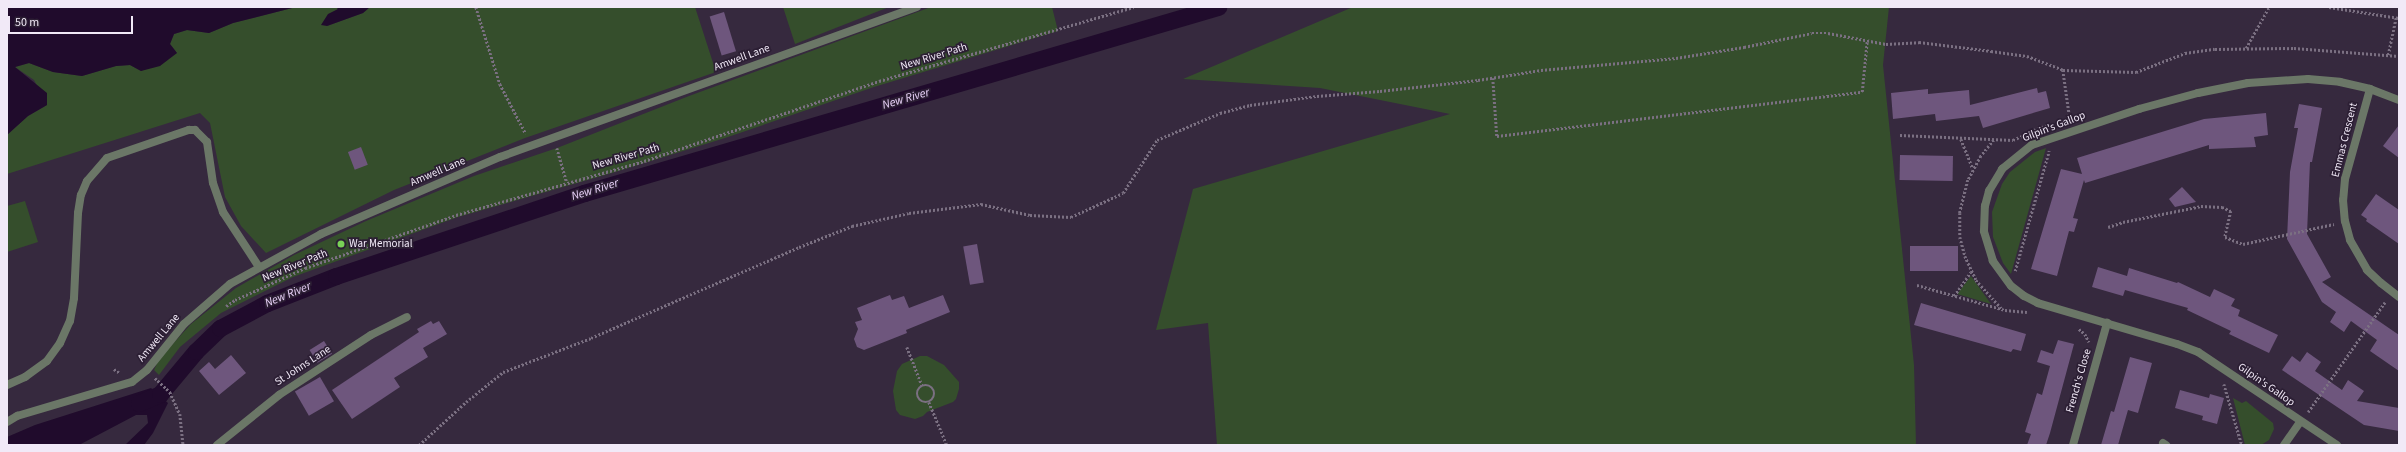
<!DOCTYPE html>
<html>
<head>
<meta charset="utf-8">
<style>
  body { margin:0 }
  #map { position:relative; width:2406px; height:452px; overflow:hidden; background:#36293e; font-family:"Source Sans 3",sans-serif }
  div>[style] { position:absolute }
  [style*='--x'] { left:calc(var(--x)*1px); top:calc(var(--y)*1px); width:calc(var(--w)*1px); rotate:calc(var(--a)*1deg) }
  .green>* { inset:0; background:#354e2c }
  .water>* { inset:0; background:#200b2c }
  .canal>* { height:17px; margin:-8.5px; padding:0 8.5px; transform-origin:8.5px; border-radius:8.5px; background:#200b2c }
  .building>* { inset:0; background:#6e567d; transform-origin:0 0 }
  .path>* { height:2.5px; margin-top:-1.25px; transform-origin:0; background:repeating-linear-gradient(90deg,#7b7082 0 2px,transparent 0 4px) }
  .path>.ring { margin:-1.25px; padding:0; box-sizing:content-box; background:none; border:2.5px solid #7b7082; border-radius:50% }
  .lane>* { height:8px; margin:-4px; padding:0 4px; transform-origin:4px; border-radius:4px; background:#6b7767 }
  .street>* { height:8px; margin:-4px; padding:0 4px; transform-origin:4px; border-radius:4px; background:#6b7767 }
  .dots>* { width:11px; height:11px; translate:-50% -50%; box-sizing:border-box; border:2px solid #2c1f34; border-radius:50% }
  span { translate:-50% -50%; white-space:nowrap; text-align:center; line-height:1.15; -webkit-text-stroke:3.5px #2c1f34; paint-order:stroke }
  .street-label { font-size:11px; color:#f1e9f7 }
  .poi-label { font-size:11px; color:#f1e9f7 }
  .left { translate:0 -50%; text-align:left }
  .water-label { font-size:12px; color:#e9d2f9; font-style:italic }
  .frame { position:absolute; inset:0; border:8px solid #f1e9f7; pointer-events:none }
  .scale { position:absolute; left:8px; top:16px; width:125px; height:18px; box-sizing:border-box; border:2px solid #f1e9f7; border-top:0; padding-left:5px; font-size:12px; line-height:14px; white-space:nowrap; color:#f1e9f7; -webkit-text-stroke:3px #2c1f34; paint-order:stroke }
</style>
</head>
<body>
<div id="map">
  <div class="green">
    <div style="clip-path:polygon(296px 7px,336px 7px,338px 9px,327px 26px,363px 13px,370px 7px,695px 7px,716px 72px,525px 138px,394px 190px,266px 253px,241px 226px,225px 197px,210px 123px,200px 113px,7px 174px,7px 135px,28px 116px,47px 105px,34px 80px,15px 67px,29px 63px,53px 72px,82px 76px,116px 66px,130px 65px,141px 71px,177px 53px,170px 44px,174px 34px,187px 30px,209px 33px,233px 23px)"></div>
    <div style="clip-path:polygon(783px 7px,889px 7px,795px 44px)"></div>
    <div style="clip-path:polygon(931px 7px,1052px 7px,1058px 31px,874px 87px,725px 138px,612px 173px,458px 217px,293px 277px,221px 313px,180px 347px,159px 375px,154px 370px,159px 359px,191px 324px,236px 288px,294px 255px,366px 221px,474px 176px,557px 148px,689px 96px)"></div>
    <div style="clip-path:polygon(1353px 7px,1889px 7px,1883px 65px,1914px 365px,1916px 445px,1217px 445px,1208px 323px,1156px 330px,1193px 189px,1450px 114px,1320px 88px,1183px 79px)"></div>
    <div style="clip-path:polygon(2046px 148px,2011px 274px,2003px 263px,1993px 237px,1992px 212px,2002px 184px,2010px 172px,2035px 152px)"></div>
    <div style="clip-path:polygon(25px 201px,38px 242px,7px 252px,7px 206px)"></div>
    <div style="clip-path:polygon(1971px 276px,1991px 304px,1957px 294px)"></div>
    <div style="clip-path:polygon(920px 356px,927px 356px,944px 365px,959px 382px,959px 389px,956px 399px,953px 402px,927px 412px,923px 416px,915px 419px,900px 415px,896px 410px,893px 391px,897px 371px,902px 364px)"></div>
    <div style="clip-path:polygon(2233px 398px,2242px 403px,2246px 401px,2273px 423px,2274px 429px,2269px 440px,2261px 445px,2245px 445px)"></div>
  </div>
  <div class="water">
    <div style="clip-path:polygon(7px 7px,296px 7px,233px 23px,209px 33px,187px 30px,174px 34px,170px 44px,177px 53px,160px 66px,141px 71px,130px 65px,116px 66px,82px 76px,53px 72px,29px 63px,15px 67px,47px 93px,47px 105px,28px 116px,7px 135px)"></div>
    <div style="clip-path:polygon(336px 7px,370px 7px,363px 13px,327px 26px,321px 25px,328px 14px,338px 9px)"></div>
    <div style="clip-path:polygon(151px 388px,168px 403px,153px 433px,144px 445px,125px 445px,148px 423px,147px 415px,136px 415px,79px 445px,7px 445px,7px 437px,35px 425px)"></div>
  </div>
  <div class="canal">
    <div style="--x:139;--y:403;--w:23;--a:-23"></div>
    <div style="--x:160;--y:394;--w:56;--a:-50.1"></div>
    <div style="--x:196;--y:351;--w:33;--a:-44"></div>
    <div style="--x:220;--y:328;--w:53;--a:-28"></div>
    <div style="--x:267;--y:303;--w:74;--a:-21.4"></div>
    <div style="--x:336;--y:276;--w:262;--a:-18.5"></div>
    <div style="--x:584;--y:193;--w:661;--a:-16.35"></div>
  </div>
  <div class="building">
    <div style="left:724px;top:12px;width:41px;height:15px;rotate:73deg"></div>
    <div style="clip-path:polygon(2037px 88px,2038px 93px,2046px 91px,2050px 108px,1983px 128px,1979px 116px,1936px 121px,1935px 114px,1893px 119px,1891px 93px,1928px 89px,1928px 94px,1969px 90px,1970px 105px)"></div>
    <div style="clip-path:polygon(2299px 104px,2322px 108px,2312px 162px,2310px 162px,2307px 234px,2331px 277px,2322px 282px,2399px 335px,2399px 371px,2370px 351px,2377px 340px,2351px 321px,2344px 332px,2330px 322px,2336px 312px,2322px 302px,2287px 239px,2290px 172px,2298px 128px,2294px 128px)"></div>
    <div style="clip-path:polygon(2266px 113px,2268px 135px,2254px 137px,2256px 147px,2209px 149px,2209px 145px,2085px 183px,2084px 180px,2073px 218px,2078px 219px,2074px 232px,2069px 231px,2057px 276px,2031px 269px,2061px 169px,2082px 174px,2077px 158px,2204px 119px)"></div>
    <div style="clip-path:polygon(2399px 125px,2399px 158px,2383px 146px)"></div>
    <div style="left:361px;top:147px;width:19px;height:14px;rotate:69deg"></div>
    <div style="left:1900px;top:155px;width:53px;height:25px;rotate:1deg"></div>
    <div style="clip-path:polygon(2182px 187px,2196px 202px,2175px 207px,2169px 199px)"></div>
    <div style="clip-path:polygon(2376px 194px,2399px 210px,2399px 244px,2366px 221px,2367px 219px,2361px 215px)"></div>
    <div style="left:977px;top:244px;width:39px;height:14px;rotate:80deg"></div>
    <div style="left:1910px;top:246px;width:48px;height:25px"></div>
    <div style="clip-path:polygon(2098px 267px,2127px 276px,2129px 268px,2177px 283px,2178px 282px,2210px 297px,2214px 289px,2235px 299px,2231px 306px,2240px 310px,2238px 316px,2278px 335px,2269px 353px,2229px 334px,2231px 331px,2187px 310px,2188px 308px,2125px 290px,2123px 296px,2092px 287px)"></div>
    <div style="clip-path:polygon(890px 295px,892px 300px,904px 296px,909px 308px,943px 295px,950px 312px,906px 330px,907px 333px,864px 350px,857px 347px,854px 339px,858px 329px,855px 322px,862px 320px,857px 308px)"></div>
    <div style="clip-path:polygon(1921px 303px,2026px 334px,2021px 351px,2013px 349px,2011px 352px,1914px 325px)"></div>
    <div style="clip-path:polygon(431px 321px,433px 324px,439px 321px,447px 334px,423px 348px,428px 357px,394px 378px,400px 387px,352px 419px,332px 390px,419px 332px,417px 329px)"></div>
    <div style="clip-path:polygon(2058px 340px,2074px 344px,2050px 433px,2046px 445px,2027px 445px,2031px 434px,2025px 432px,2037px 393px,2042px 395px,2050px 366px,2037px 362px,2041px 350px,2053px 354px)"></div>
    <div style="left:324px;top:341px;width:15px;height:17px;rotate:58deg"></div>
    <div style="clip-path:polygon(2307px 352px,2321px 362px,2315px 371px,2342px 390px,2348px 380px,2364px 391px,2357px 401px,2399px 408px,2399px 431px,2364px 425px,2282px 370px,2292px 356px,2300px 362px)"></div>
    <div style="clip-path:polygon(231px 355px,246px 373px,219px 395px,199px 371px,209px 362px,215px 369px)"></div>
    <div style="clip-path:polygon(2130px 357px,2152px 363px,2138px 413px,2128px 410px,2118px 445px,2101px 445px,2111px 411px,2114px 412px)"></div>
    <div style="left:320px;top:377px;width:28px;height:29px;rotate:60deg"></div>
    <div style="clip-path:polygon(2180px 390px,2209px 398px,2210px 394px,2224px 398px,2217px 424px,2202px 420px,2203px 416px,2175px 408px)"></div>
  </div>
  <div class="path">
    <div style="--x:476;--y:7;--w:81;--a:72.7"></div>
    <div style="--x:500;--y:84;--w:56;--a:62.5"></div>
    <div style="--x:2329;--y:7;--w:71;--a:8.9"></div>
    <div style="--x:2246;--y:48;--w:47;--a:-60.7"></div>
    <div style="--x:2388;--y:55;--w:38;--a:-78"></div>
    <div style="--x:2063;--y:70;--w:49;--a:81.9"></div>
    <div style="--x:1493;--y:78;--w:58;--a:86.1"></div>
    <div style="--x:1497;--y:136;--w:368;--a:-6.9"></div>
    <div style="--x:1862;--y:92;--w:51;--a:-84.4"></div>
    <div style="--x:2034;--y:130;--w:15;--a:-20"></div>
    <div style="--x:1900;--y:135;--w:113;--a:2.5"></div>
    <div style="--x:2013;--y:140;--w:10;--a:-24"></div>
    <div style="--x:1961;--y:139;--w:31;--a:68"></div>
    <div style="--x:1994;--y:140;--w:21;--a:129"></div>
    <div style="--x:1981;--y:156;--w:27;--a:118"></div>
    <div style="--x:1968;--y:180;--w:34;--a:104"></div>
    <div style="--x:1960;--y:213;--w:24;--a:90"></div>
    <div style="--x:1960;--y:237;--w:20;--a:75"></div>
    <div style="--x:1965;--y:256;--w:26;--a:65"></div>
    <div style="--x:1976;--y:280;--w:38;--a:48"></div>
    <div style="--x:557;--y:148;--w:35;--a:74"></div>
    <div style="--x:2108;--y:227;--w:16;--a:-18"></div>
    <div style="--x:2123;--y:222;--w:80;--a:-11.6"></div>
    <div style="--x:2201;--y:206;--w:21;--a:3"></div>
    <div style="--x:2222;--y:207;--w:10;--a:24"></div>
    <div style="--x:2231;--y:211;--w:27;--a:103"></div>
    <div style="--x:2225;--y:237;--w:19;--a:21"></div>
    <div style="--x:2243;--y:244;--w:93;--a:-12.4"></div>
    <div style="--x:2015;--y:271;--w:125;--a:-74.2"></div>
    <div style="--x:1917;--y:285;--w:91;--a:15.9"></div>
    <div style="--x:2005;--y:310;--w:22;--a:5"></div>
    <div style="--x:1954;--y:296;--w:29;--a:-55"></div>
    <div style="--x:226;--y:306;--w:11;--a:-34"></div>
    <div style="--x:235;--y:300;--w:77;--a:-24.6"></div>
    <div style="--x:305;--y:268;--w:160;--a:-19.3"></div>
    <div style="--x:456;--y:215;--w:196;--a:-16"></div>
    <div style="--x:644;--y:161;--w:248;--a:-18.8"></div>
    <div style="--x:879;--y:81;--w:265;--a:-16.2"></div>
    <div style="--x:2079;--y:329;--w:8;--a:40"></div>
    <div style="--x:2085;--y:334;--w:9;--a:63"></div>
    <div style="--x:907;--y:347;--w:41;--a:68.5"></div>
    <div style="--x:114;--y:369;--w:7;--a:34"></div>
    <div style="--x:155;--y:378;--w:21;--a:43"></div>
    <div style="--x:170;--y:392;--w:24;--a:66"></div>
    <div style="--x:180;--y:414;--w:31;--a:84"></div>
    <div style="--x:2224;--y:384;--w:64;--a:73.6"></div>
    <div class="ring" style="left:917px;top:385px;width:15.5px;height:15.5px"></div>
    <div style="--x:929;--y:402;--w:47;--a:67.3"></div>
    <div style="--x:2308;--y:412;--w:134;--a:-55"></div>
    <div style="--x:419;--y:445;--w:64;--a:-42.5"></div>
    <div style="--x:466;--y:402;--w:48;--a:-39"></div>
    <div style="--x:503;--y:372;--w:94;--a:-21.1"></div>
    <div style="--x:591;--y:338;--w:227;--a:-23.6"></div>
    <div style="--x:799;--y:247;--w:57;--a:-21.6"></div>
    <div style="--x:852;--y:226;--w:58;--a:-12.8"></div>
    <div style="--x:909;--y:213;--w:73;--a:-7.1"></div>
    <div style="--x:981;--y:204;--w:50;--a:12.7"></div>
    <div style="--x:1030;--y:215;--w:41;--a:2.8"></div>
    <div style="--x:1071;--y:217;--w:57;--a:-24.8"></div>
    <div style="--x:1123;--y:193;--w:63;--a:-57.3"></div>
    <div style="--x:1157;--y:140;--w:69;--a:-23.2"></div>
    <div style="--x:1220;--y:113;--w:31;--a:-15"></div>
    <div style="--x:1250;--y:105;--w:68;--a:-7.7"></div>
    <div style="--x:1317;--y:96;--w:63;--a:-4.5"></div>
    <div style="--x:1380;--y:91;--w:99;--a:-6.4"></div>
    <div style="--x:1478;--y:80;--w:64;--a:-9"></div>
    <div style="--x:1541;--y:70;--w:136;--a:-5.1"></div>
    <div style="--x:1676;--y:58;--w:69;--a:-9.2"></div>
    <div style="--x:1744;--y:47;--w:69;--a:-11.6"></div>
    <div style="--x:1812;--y:33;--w:16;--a:0"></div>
    <div style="--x:1828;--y:33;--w:59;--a:10.7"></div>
    <div style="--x:1886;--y:44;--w:33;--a:-3"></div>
    <div style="--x:1919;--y:42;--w:73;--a:7.1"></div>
    <div style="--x:1991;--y:51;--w:36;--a:8"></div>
    <div style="--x:2027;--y:56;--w:39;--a:21"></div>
    <div style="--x:2063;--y:70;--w:73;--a:1.6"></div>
    <div style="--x:2136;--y:72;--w:53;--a:-21.2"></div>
    <div style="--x:2185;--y:53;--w:30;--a:-8"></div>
    <div style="--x:2215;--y:49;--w:79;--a:-0.7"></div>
    <div style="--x:2294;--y:48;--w:105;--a:4.4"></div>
  </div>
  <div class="lane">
    <div style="--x:7;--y:385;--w:20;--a:-24"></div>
    <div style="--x:25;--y:377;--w:27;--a:-36"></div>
    <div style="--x:47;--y:361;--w:22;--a:-54"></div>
    <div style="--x:60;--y:343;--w:24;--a:-66"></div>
    <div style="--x:70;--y:321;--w:23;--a:-80"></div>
    <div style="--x:74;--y:298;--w:85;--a:-87.3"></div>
    <div style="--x:78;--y:213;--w:18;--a:-81"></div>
    <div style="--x:81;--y:195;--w:15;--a:-67"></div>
    <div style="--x:87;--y:181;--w:30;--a:-49"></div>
    <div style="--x:107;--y:158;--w:87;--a:-18.9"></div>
    <div style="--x:189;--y:130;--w:6;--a:0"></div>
    <div style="--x:195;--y:130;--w:17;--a:45"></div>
    <div style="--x:207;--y:142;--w:41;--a:81.7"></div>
    <div style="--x:213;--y:183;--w:31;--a:71"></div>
    <div style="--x:223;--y:212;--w:66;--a:56.8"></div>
    <div style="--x:2163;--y:443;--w:4;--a:34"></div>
  </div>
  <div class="street">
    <div style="--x:2370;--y:89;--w:93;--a:105.5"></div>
    <div style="--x:2345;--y:179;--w:21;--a:95"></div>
    <div style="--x:2343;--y:200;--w:21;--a:85"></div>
    <div style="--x:2345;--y:221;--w:20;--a:75"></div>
    <div style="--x:2350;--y:240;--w:34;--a:60"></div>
    <div style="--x:2367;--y:270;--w:19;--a:43"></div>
    <div style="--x:2381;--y:283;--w:23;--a:38"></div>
    <div style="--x:7;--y:422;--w:12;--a:-31"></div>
    <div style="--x:17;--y:416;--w:120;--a:-16.5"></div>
    <div style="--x:132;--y:382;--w:19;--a:-39"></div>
    <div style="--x:147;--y:370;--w:59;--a:-51.2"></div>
    <div style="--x:184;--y:324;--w:61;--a:-41"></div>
    <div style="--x:230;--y:284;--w:104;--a:-28.8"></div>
    <div style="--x:321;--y:234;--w:195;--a:-23.3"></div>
    <div style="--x:500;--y:157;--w:443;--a:-19.8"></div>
    <div style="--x:217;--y:445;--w:80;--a:-38.9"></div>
    <div style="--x:279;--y:395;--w:110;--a:-33.1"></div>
    <div style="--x:371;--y:335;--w:40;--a:-26.6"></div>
    <div style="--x:2073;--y:445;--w:127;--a:-74.4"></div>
    <div style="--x:2284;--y:445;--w:28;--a:-55"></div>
    <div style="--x:2337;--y:445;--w:167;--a:-146.2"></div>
    <div style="--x:2198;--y:352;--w:22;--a:-159"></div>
    <div style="--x:2177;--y:344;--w:145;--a:-163.6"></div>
    <div style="--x:2038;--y:303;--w:16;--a:-153"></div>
    <div style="--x:2024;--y:296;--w:16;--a:-142"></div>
    <div style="--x:2011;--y:286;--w:31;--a:-126"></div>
    <div style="--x:1993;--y:261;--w:31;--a:-107"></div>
    <div style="--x:1984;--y:231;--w:25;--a:-88"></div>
    <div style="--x:1985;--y:206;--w:16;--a:-75"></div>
    <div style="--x:1989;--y:191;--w:26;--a:-59"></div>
    <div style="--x:2002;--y:169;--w:38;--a:-39"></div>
    <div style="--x:2032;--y:145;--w:113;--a:-18.6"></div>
    <div style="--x:2139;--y:109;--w:61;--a:-15.2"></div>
    <div style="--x:2198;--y:93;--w:51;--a:-11.3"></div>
    <div style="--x:2248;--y:83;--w:60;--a:-3.8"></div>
    <div style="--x:2308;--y:79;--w:32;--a:5"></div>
    <div style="--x:2340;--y:82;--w:31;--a:13"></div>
    <div style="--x:2370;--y:89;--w:31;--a:21"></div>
  </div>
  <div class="dots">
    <div style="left:341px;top:244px;background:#79d157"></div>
  </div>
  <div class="street-label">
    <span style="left:934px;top:57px;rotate:-17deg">New River Path</span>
    <span style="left:742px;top:58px;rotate:-20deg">Amwell Lane</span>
    <span style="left:2054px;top:127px;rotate:-21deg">Gilpin's Gallop</span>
    <span style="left:2345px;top:140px;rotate:-76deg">Emmas Crescent</span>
    <span style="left:626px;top:157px;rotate:-16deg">New River Path</span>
    <span style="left:438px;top:172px;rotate:-23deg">Amwell Lane</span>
    <span style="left:295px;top:266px;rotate:-22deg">New River Path</span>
    <span style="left:159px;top:338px;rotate:-50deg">Amwell Lane</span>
    <span style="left:303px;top:366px;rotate:-33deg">St Johns Lane</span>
    <span style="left:2079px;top:381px;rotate:-74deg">French's Close</span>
    <span style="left:2266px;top:385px;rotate:35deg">Gilpin's Gallop</span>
  </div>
  <div class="poi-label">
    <span class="left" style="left:349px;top:244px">War Memorial</span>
  </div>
  <div class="water-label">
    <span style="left:906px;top:99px;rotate:-16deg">New River</span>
    <span style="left:595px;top:190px;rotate:-17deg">New River</span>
    <span style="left:288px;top:295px;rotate:-22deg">New River</span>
  </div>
  <div class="frame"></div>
  <div class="scale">50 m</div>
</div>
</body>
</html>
